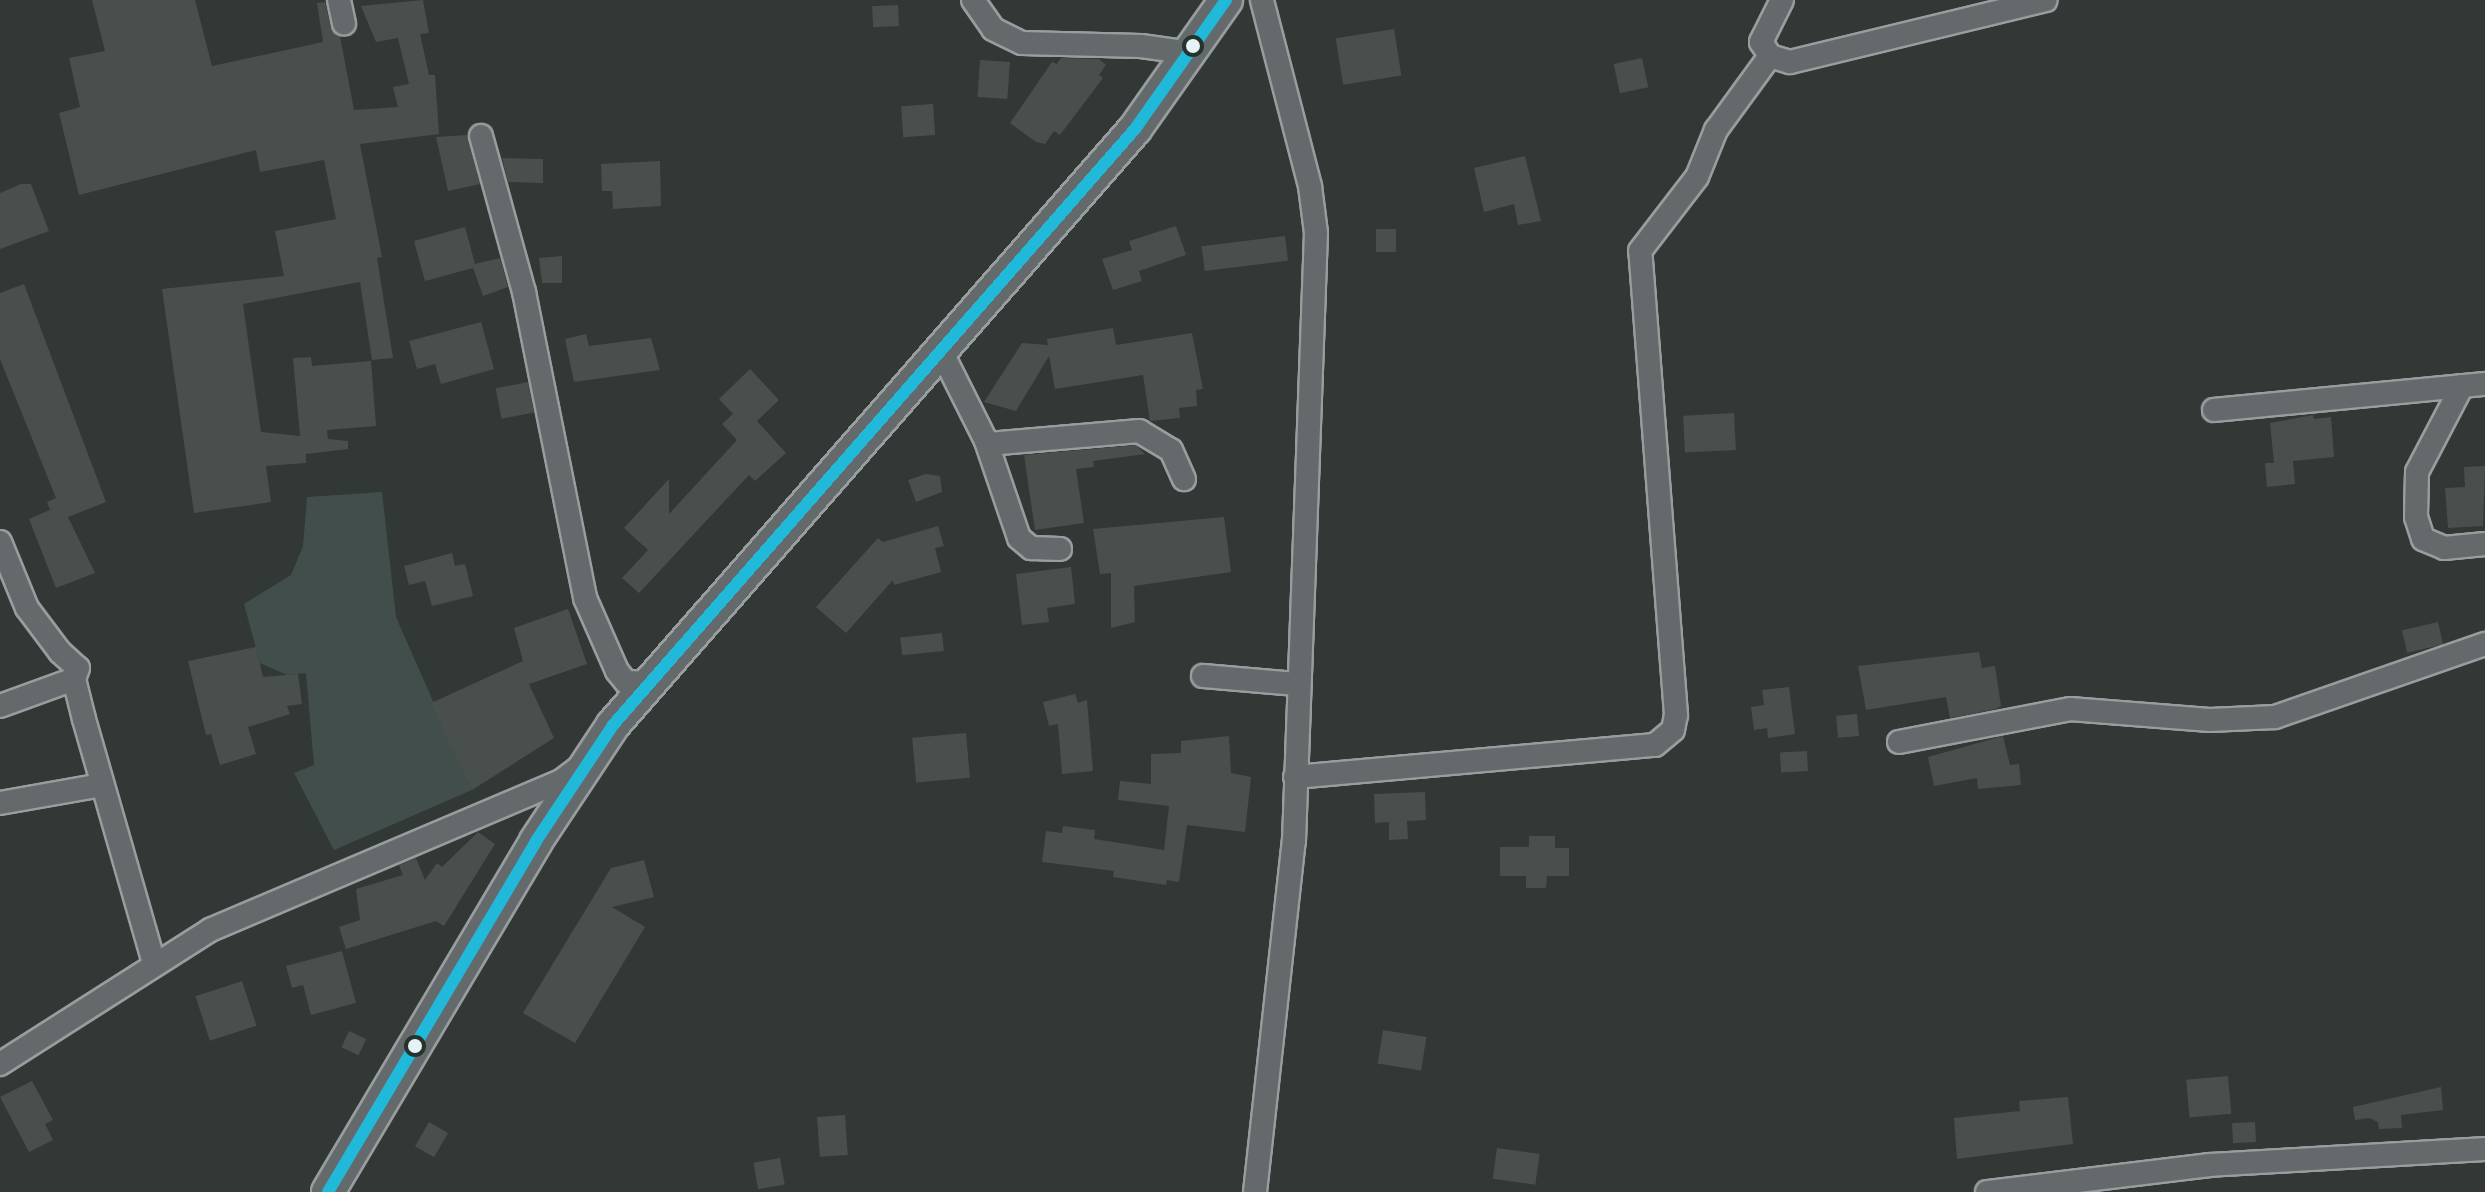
<!DOCTYPE html>
<html>
<head>
<meta charset="utf-8">
<style>
  body { margin:0 }
  #map { position:relative; width:2485px; height:1192px; overflow:hidden; background:#313835; font-family:Kalam,sans-serif }
  div>[style] { position:absolute }
  [style*='--x'] { left:calc(var(--x)*1px); top:calc(var(--y)*1px); width:calc(var(--w)*1px); rotate:calc(var(--a)*1deg) }
  .green>* { inset:0; background:#424e4b }
  .building>* { inset:0; background:#494f4d; transform-origin:0 0 }
  .roads { filter:drop-shadow(2px 0 #989d9e) drop-shadow(-2px 0 #989d9e) drop-shadow(0 2px #989d9e) drop-shadow(0 -2px #989d9e) }
  .minor>* { height:22px; margin:-11px; padding:0 11px; transform-origin:11px; border-radius:11px; background:#646a6b }
  .secondary>* { height:32px; margin:-16px; padding:0 16px; transform-origin:16px; border-radius:16px; background:#646a6b }
  .bus-1>* { height:12px; margin:-6px; padding:0 6px; transform-origin:6px; border-radius:6px; background:#20b9da }
  .dots>* { width:22px; height:22px; translate:-50% -50%; box-sizing:border-box; border:4px solid #26332d; border-radius:50% }
  span { translate:-50% -50%; white-space:nowrap; text-align:center; line-height:1.15; -webkit-text-stroke:8px #26332d; paint-order:stroke }
</style>
</head>
<body>
<div id="map">
  <div class="green">
    <div style="clip-path:polygon(382px 492px,396px 617px,472px 790px,334px 850px,294px 773px,314px 765px,306px 673px,287px 675px,260px 663px,244px 604px,291px 575px,303px 546px,307px 497px)"></div>
  </div>
  <div class="building">
    <div style="clip-path:polygon(92px 0,195px 0,212px 66px,323px 42px,317px 3px,325px 2px,331px 27px,340px 36px,354px 110px,398px 107px,393px 87px,409px 84px,398px 38px,376px 42px,361px 6px,423px 0,429px 33px,420px 34px,429px 75px,435px 75px,439px 134px,360px 144px,382px 257px,377px 258px,393px 358px,372px 360px,360px 282px,243px 304px,261px 432px,300px 436px,293px 358px,311px 357px,312px 366px,371px 361px,376px 426px,327px 430px,328px 439px,348px 441px,348px 449px,306px 454px,306px 463px,266px 466px,271px 502px,194px 513px,162px 289px,284px 276px,275px 231px,336px 219px,324px 160px,260px 172px,256px 150px,79px 195px,59px 113px,80px 107px,69px 58px,105px 51px)"></div>
    <div style="left:898px;top:5px;width:21px;height:26px;rotate:87deg"></div>
    <div style="left:1394px;top:29px;width:47px;height:59px;rotate:81deg"></div>
    <div style="clip-path:polygon(1061px 58px,1099px 59px,1106px 65px,1099px 75px,1103px 78px,1060px 135px,1054px 131px,1045px 144px,1036px 142px,1010px 123px,1052px 62px,1057px 64px)"></div>
    <div style="left:1642px;top:58px;width:30px;height:29px;rotate:78deg"></div>
    <div style="left:980px;top:60px;width:30px;height:37px;rotate:4deg"></div>
    <div style="left:933px;top:104px;width:31px;height:32px;rotate:86deg"></div>
    <div style="clip-path:polygon(467px 135px,480px 184px,448px 191px,436px 137px)"></div>
    <div style="clip-path:polygon(1525px 156px,1541px 221px,1518px 225px,1514px 204px,1484px 212px,1474px 168px)"></div>
    <div style="clip-path:polygon(502px 158px,543px 159px,543px 183px,508px 182px)"></div>
    <div style="clip-path:polygon(660px 161px,661px 206px,613px 209px,612px 191px,602px 191px,601px 164px)"></div>
    <div style="clip-path:polygon(21px 184px,31px 184px,49px 231px,0 249px,0 193px)"></div>
    <div style="clip-path:polygon(1176px 226px,1186px 255px,1139px 271px,1142px 281px,1113px 290px,1102px 259px,1132px 250px,1129px 241px)"></div>
    <div style="clip-path:polygon(465px 227px,475px 264px,500px 258px,508px 287px,483px 296px,473px 268px,425px 281px,414px 241px)"></div>
    <div style="left:1376px;top:229px;width:20px;height:23px"></div>
    <div style="left:1285px;top:236px;width:25px;height:84px;rotate:83deg"></div>
    <div style="clip-path:polygon(562px 256px,562px 283px,542px 283px,539px 258px)"></div>
    <div style="clip-path:polygon(24px 284px,106px 502px,68px 517px,95px 573px,56px 588px,29px 519px,50px 510px,47px 502px,56px 498px,0 359px,0 293px)"></div>
    <div style="clip-path:polygon(481px 322px,494px 369px,441px 384px,435px 364px,417px 369px,409px 341px)"></div>
    <div style="clip-path:polygon(1113px 328px,1116px 345px,1192px 333px,1203px 389px,1196px 390px,1197px 406px,1179px 408px,1180px 418px,1150px 421px,1143px 375px,1055px 389px,1049px 356px,1016px 411px,984px 402px,1022px 343px,1048px 345px,1047px 339px)"></div>
    <div style="clip-path:polygon(586px 334px,589px 346px,651px 338px,660px 370px,574px 382px,565px 339px)"></div>
    <div style="clip-path:polygon(750px 369px,779px 400px,757px 421px,786px 453px,755px 481px,749px 475px,639px 593px,622px 578px,648px 550px,624px 528px,669px 479px,669px 514px,737px 440px,722px 424px,733px 414px,719px 399px)"></div>
    <div style="left:528px;top:382px;width:31px;height:33px;rotate:79deg"></div>
    <div style="left:1734px;top:413px;width:37px;height:51px;rotate:87deg"></div>
    <div style="clip-path:polygon(2313px 415px,2314px 419px,2331px 417px,2334px 457px,2293px 461px,2295px 484px,2267px 487px,2265px 463px,2274px 463px,2270px 423px)"></div>
    <div style="clip-path:polygon(1136px 445px,1145px 454px,1093px 461px,1094px 467px,1076px 469px,1084px 523px,1035px 530px,1024px 455px)"></div>
    <div style="clip-path:polygon(2485px 466px,2483px 526px,2448px 528px,2445px 488px,2465px 487px,2464px 467px)"></div>
    <div style="clip-path:polygon(926px 474px,940px 476px,942px 492px,916px 502px,908px 480px)"></div>
    <div style="clip-path:polygon(1224px 517px,1231px 572px,1134px 586px,1135px 622px,1111px 628px,1111px 573px,1100px 574px,1093px 529px)"></div>
    <div style="clip-path:polygon(938px 526px,944px 546px,935px 548px,941px 572px,894px 585px,893px 580px,846px 633px,816px 607px,878px 538px,883px 542px)"></div>
    <div style="clip-path:polygon(452px 553px,455px 566px,465px 564px,473px 596px,432px 606px,425px 581px,409px 585px,404px 566px)"></div>
    <div style="clip-path:polygon(1071px 567px,1075px 604px,1047px 608px,1049px 622px,1022px 625px,1016px 574px)"></div>
    <div style="clip-path:polygon(568px 609px,587px 664px,529px 684px,554px 738px,472px 790px,431px 703px,523px 661px,514px 628px)"></div>
    <div style="left:2438px;top:622px;width:23px;height:37px;rotate:77deg"></div>
    <div style="left:942px;top:633px;width:18px;height:42px;rotate:84deg"></div>
    <div style="clip-path:polygon(256px 647px,263px 677px,298px 674px,302px 704px,287px 706px,290px 714px,248px 727px,256px 754px,220px 765px,211px 734px,206px 735px,188px 661px)"></div>
    <div style="clip-path:polygon(1979px 652px,1982px 668px,1995px 666px,2001px 706px,1996px 709px,1950px 718px,1946px 697px,1866px 710px,1858px 666px)"></div>
    <div style="clip-path:polygon(1789px 687px,1795px 734px,1768px 738px,1767px 728px,1754px 730px,1751px 707px,1764px 705px,1762px 690px)"></div>
    <div style="clip-path:polygon(1075px 694px,1078px 703px,1087px 700px,1093px 771px,1062px 774px,1058px 724px,1049px 726px,1043px 702px)"></div>
    <div style="left:1857px;top:714px;width:22px;height:21px;rotate:85deg"></div>
    <div style="left:966px;top:733px;width:45px;height:54px;rotate:85deg"></div>
    <div style="clip-path:polygon(1229px 736px,1231px 773px,1251px 777px,1245px 832px,1187px 825px,1179px 882px,1167px 880px,1166px 885px,1113px 877px,1114px 871px,1042px 862px,1046px 831px,1062px 833px,1063px 826px,1095px 830px,1094px 839px,1164px 850px,1169px 806px,1118px 800px,1120px 781px,1151px 784px,1151px 754px,1181px 753px,1181px 741px)"></div>
    <div style="clip-path:polygon(2003px 736px,2010px 765px,2019px 764px,2021px 785px,1978px 789px,1977px 778px,1934px 786px,1928px 757px)"></div>
    <div style="left:1807px;top:751px;width:20px;height:27px;rotate:87deg"></div>
    <div style="clip-path:polygon(1425px 792px,1426px 820px,1407px 821px,1408px 839px,1389px 840px,1389px 822px,1375px 823px,1374px 794px)"></div>
    <div style="clip-path:polygon(478px 832px,495px 844px,444px 926px,436px 921px,346px 949px,339px 927px,360px 920px,356px 889px,403px 875px,399px 865px,416px 858px,425px 880px,437px 863px,442px 867px)"></div>
    <div style="clip-path:polygon(1529px 836px,1555px 836px,1555px 848px,1569px 848px,1569px 876px,1547px 876px,1546px 888px,1526px 888px,1526px 876px,1500px 876px,1500px 847px,1529px 847px)"></div>
    <div style="clip-path:polygon(644px 860px,654px 897px,612px 907px,645px 927px,575px 1043px,523px 1013px,611px 868px)"></div>
    <div style="clip-path:polygon(342px 951px,356px 1003px,311px 1015px,303px 985px,292px 988px,286px 966px)"></div>
    <div style="left:242px;top:981px;width:47px;height:49px;rotate:72deg"></div>
    <div style="left:1383px;top:1030px;width:44px;height:34px;rotate:9deg"></div>
    <div style="left:349px;top:1031px;width:19px;height:18px;rotate:25deg"></div>
    <div style="left:2228px;top:1076px;width:38px;height:42px;rotate:85deg"></div>
    <div style="clip-path:polygon(32px 1081px,53px 1120px,45px 1124px,53px 1140px,29px 1152px,0 1097px)"></div>
    <div style="clip-path:polygon(2441px 1087px,2443px 1110px,2401px 1115px,2402px 1128px,2379px 1129px,2378px 1122px,2369px 1118px,2355px 1120px,2353px 1107px)"></div>
    <div style="clip-path:polygon(2068px 1097px,2073px 1144px,1957px 1159px,1954px 1118px,2020px 1111px,2019px 1101px)"></div>
    <div style="left:845px;top:1115px;width:40px;height:28px;rotate:86deg"></div>
    <div style="left:429px;top:1122px;width:22px;height:28px;rotate:30deg"></div>
    <div style="left:2255px;top:1122px;width:20px;height:23px;rotate:87deg"></div>
    <div style="left:1497px;top:1148px;width:43px;height:31px;rotate:8deg"></div>
    <div style="left:780px;top:1158px;width:27px;height:27px;rotate:80deg"></div>
  </div>
  <div class="roads">
    <div class="minor">
      <div style="--x:339;--y:0;--w:24;--a:78"></div>
      <div style="--x:973;--y:0;--w:35;--a:55"></div>
      <div style="--x:993;--y:29;--w:32;--a:26"></div>
      <div style="--x:1022;--y:43;--w:119;--a:1.4"></div>
      <div style="--x:1141;--y:46;--w:50;--a:8"></div>
      <div style="--x:1782;--y:0;--w:47;--a:116.6"></div>
      <div style="--x:1761;--y:42;--w:17;--a:57"></div>
      <div style="--x:1770;--y:56;--w:21;--a:17"></div>
      <div style="--x:1790;--y:62;--w:263;--a:-13.6"></div>
      <div style="--x:481;--y:136;--w:162;--a:74.6"></div>
      <div style="--x:524;--y:292;--w:312;--a:78.7"></div>
      <div style="--x:585;--y:598;--w:80;--a:66.3"></div>
      <div style="--x:617;--y:671;--w:14;--a:51"></div>
      <div style="--x:626;--y:682;--w:23;--a:2"></div>
      <div style="--x:942;--y:353;--w:98;--a:63.4"></div>
      <div style="--x:986;--y:441;--w:102;--a:71.2"></div>
      <div style="--x:1019;--y:538;--w:16;--a:40"></div>
      <div style="--x:1031;--y:548;--w:29;--a:2"></div>
      <div style="--x:2462;--y:386;--w:97;--a:117.6"></div>
      <div style="--x:2417;--y:472;--w:45;--a:91.3"></div>
      <div style="--x:2416;--y:517;--w:23;--a:72"></div>
      <div style="--x:2423;--y:539;--w:23;--a:23"></div>
      <div style="--x:2444;--y:548;--w:41;--a:-5.6"></div>
      <div style="--x:2214;--y:410;--w:272;--a:-5.5"></div>
      <div style="--x:988;--y:444;--w:152;--a:-4.9"></div>
      <div style="--x:1139;--y:431;--w:37;--a:31"></div>
      <div style="--x:1171;--y:450;--w:32;--a:66"></div>
      <div style="--x:0;--y:542;--w:71;--a:67.8"></div>
      <div style="--x:27;--y:608;--w:55;--a:53.1"></div>
      <div style="--x:60;--y:652;--w:24;--a:42"></div>
      <div style="--x:78;--y:668;--w:12;--a:110"></div>
      <div style="--x:74;--y:679;--w:41;--a:76"></div>
      <div style="--x:84;--y:719;--w:254;--a:74"></div>
      <div style="--x:1203;--y:676;--w:94;--a:4.9"></div>
      <div style="--x:0;--y:706;--w:79;--a:-20"></div>
      <div style="--x:1899;--y:742;--w:174;--a:-10.9"></div>
      <div style="--x:2070;--y:709;--w:140;--a:4.5"></div>
      <div style="--x:2210;--y:720;--w:65;--a:-2.6"></div>
      <div style="--x:2275;--y:717;--w:222;--a:-19.2"></div>
      <div style="--x:1295;--y:777;--w:361;--a:-5.1"></div>
      <div style="--x:1655;--y:745;--w:23;--a:-40"></div>
      <div style="--x:1673;--y:730;--w:15;--a:-79"></div>
      <div style="--x:1676;--y:715;--w:465;--a:-94.4"></div>
      <div style="--x:1640;--y:251;--w:93;--a:-52.4"></div>
      <div style="--x:1697;--y:177;--w:51;--a:-68"></div>
      <div style="--x:1716;--y:130;--w:92;--a:-53.9"></div>
      <div style="--x:0;--y:803;--w:104;--a:-10"></div>
      <div style="--x:0;--y:1064;--w:249;--a:-32.5"></div>
      <div style="--x:210;--y:930;--w:381;--a:-23"></div>
      <div style="--x:561;--y:781;--w:20;--a:-37"></div>
      <div style="--x:1255;--y:1192;--w:353;--a:-83.7"></div>
      <div style="--x:1294;--y:841;--w:608;--a:-87.93"></div>
      <div style="--x:1316;--y:233;--w:47;--a:-97.3"></div>
      <div style="--x:1310;--y:186;--w:192;--a:-104.5"></div>
      <div style="--x:1987;--y:1192;--w:224;--a:-6.9"></div>
      <div style="--x:2209;--y:1165;--w:276;--a:-3.3"></div>
    </div>
    <div class="secondary">
      <div style="--x:328;--y:1192;--w:408;--a:-59.3"></div>
      <div style="--x:536;--y:841;--w:139;--a:-56.4"></div>
      <div style="--x:613;--y:725;--w:792;--a:-48.79"></div>
      <div style="--x:1135;--y:129;--w:158;--a:-54.8"></div>
    </div>
  </div>
  <div class="bus-1">
    <div style="--x:328;--y:1192;--w:408;--a:-59.3"></div>
    <div style="--x:536;--y:841;--w:139;--a:-56.4"></div>
    <div style="--x:613;--y:725;--w:792;--a:-48.79"></div>
    <div style="--x:1135;--y:129;--w:158;--a:-54.8"></div>
  </div>
  <div class="dots">
    <div style="left:1193px;top:46px;background:#e8f1f8"></div>
    <div style="left:415px;top:1046px;background:#e8f1f8"></div>
  </div>
</div>
</body>
</html>
